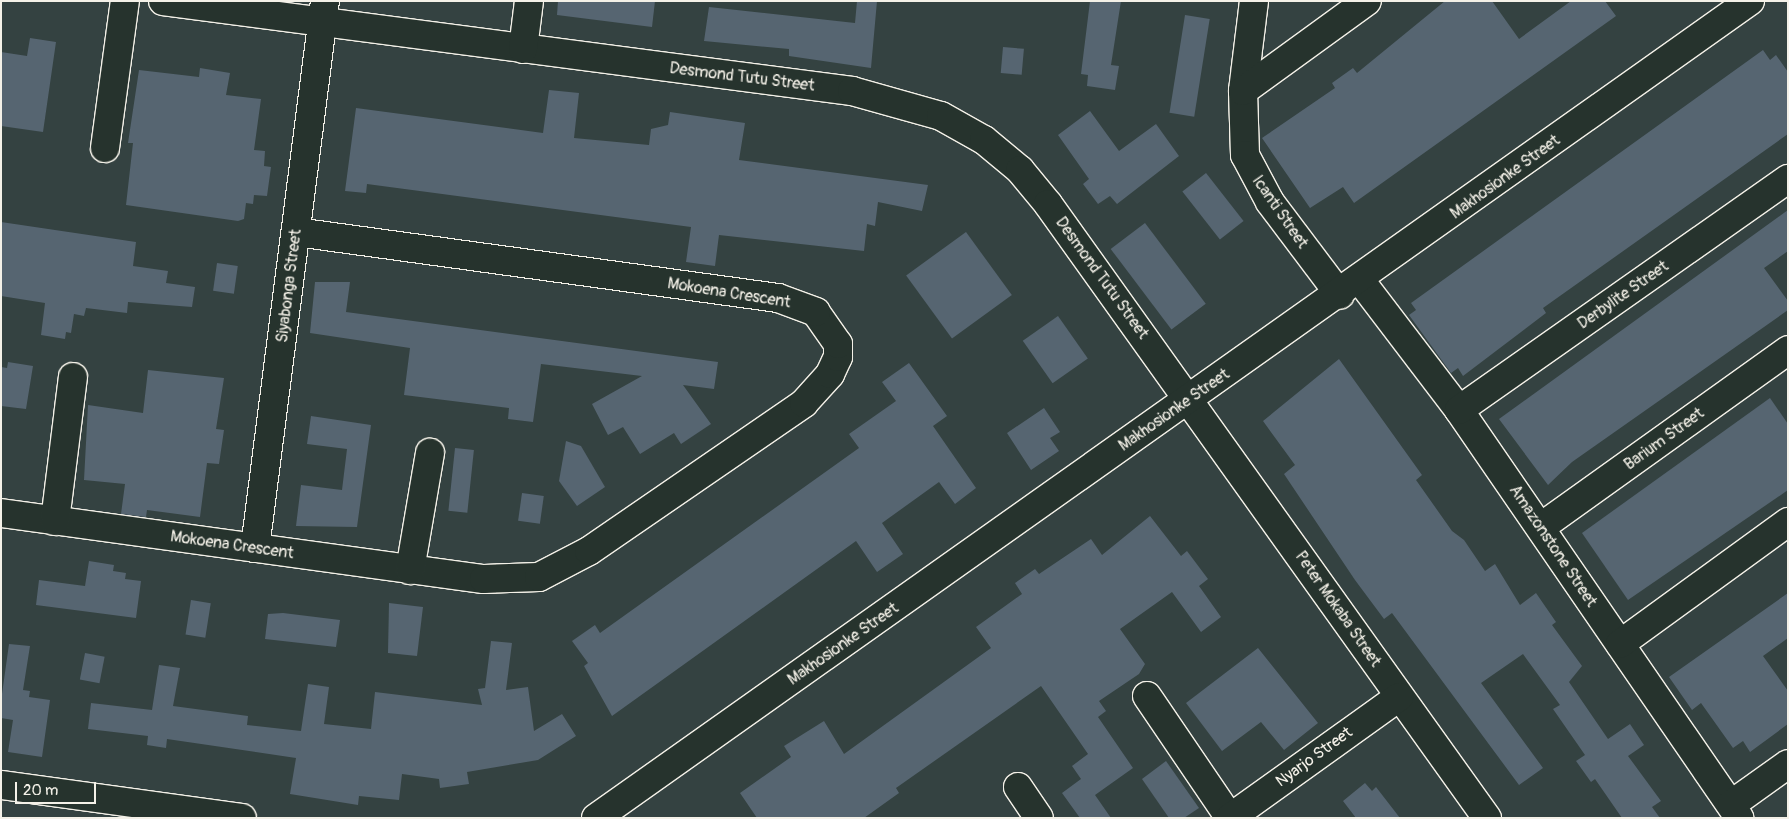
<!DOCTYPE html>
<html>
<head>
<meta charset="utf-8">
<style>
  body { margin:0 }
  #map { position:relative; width:1789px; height:819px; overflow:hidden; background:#344241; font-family:Pangolin,sans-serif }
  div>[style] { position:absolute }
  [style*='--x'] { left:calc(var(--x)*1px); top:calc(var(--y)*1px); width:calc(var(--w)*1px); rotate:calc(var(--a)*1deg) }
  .building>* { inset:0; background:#566571; transform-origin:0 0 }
  .roads { filter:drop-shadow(1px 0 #f4f1e8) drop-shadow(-1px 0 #f4f1e8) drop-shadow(0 1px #f4f1e8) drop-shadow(0 -1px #f4f1e8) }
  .minor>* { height:28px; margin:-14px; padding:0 14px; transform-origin:14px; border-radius:14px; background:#26332d }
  span { translate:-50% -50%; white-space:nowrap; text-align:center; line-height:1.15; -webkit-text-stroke:4.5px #26332d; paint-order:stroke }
  .street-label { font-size:16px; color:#f4f1e8 }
  .frame { position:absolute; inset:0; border:2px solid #f4f1e8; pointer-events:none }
  .scale { position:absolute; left:15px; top:782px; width:81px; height:22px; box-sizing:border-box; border:2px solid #f4f1e8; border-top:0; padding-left:6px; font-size:15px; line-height:18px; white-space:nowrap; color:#f4f1e8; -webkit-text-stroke:4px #26332d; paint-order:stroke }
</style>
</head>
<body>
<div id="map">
  <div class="building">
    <div style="clip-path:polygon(558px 1px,655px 1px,652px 27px,557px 15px)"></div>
    <div style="clip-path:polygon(857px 1px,877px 1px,871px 68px,789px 56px,789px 49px,704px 41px,709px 7px,855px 23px)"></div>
    <div style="clip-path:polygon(1090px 1px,1121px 1px,1111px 65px,1119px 66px,1115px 90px,1087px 86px,1088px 75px,1081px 74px)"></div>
    <div style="clip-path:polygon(1445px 1px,1492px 1px,1519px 39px,1571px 1px,1605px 1px,1616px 16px,1354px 203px,1343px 187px,1310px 208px,1262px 138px,1335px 88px,1332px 83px,1353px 68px,1357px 73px)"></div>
    <div style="left:1185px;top:15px;width:25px;height:99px;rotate:9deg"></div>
    <div style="clip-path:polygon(30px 38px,56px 42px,43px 132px,1px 126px,1px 52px,27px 56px)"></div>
    <div style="left:1003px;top:47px;width:21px;height:26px;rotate:5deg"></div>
    <div style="clip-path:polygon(1763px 50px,1770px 60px,1776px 55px,1788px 72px,1788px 134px,1543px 308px,1546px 313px,1463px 376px,1458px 368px,1451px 373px,1409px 315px,1416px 310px,1411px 303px)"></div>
    <div style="clip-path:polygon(200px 68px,230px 73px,226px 95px,261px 99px,254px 150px,265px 151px,264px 166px,271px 167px,267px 196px,254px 195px,253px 204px,246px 203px,244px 219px,238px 221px,126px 205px,133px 143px,128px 143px,139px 70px,199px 77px)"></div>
    <div style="clip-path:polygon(549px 90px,579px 93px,574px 138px,649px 145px,651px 129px,668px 125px,670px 112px,745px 123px,739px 160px,928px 185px,922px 211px,878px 202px,875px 226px,867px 224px,864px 251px,719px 235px,715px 266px,686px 262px,691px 227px,367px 184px,366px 193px,345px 191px,356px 108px,543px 133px)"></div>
    <div style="clip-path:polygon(1090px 111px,1119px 151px,1156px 124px,1179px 156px,1117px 204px,1110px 196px,1098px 204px,1083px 184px,1089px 179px,1058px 135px)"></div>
    <div style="left:1206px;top:173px;width:61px;height:30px;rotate:52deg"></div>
    <div style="clip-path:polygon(1788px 210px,1788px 251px,1764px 268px,1788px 301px,1788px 310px,1572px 462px,1548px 485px,1499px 419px)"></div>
    <div style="clip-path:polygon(1px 222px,136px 242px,133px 266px,168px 271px,166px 283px,195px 287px,192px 307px,128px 302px,127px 313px,86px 308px,84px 316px,74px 314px,71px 333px,66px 332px,65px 339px,41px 335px,45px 303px,1px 296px)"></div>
    <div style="left:1145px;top:223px;width:101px;height:43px;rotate:53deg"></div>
    <div style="left:966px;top:232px;width:78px;height:74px;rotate:54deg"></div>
    <div style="left:217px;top:263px;width:21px;height:28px;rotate:8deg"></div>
    <div style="clip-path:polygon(315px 282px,350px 282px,346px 312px,718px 362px,714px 389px,683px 385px,711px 424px,681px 444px,674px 433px,640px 454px,623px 427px,608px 435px,592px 404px,642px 376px,541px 364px,533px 422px,508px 419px,509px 408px,404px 395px,410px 348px,310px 333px)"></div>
    <div style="left:1058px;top:316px;width:52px;height:43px;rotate:55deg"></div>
    <div style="clip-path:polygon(1339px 359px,1422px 475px,1416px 480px,1452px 531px,1464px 540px,1485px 571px,1495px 564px,1520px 605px,1536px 593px,1556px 622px,1552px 625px,1582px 666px,1569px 682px,1608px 739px,1630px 724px,1644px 745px,1628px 756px,1661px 801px,1652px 807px,1660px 818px,1622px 818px,1595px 779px,1591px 782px,1576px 761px,1585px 755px,1553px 709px,1560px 705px,1523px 654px,1481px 683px,1543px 768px,1519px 785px,1392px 613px,1384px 619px,1355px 580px,1284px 474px,1295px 465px,1263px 421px)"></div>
    <div style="clip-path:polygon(8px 362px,33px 366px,26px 409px,1px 406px,1px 367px,7px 368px)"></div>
    <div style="clip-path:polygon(909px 363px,947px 416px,933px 426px,976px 488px,955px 504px,939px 482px,882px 523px,903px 554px,877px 572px,856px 541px,612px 716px,584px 666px,588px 663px,572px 641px,595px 625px,600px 633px,859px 448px,849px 434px,896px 401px,882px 382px)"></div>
    <div style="clip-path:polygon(148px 370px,224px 378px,216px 429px,224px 430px,219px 464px,207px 463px,200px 517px,147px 510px,146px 517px,121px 514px,125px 484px,84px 480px,88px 405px,143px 413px)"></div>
    <div style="clip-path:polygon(1770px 398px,1788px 424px,1788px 490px,1628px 600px,1582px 533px)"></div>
    <div style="clip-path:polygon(1044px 408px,1060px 432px,1050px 438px,1059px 451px,1031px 470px,1007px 433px)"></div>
    <div style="clip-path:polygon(311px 416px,371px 425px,357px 527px,296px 526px,301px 485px,342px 490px,347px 449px,307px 444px)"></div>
    <div style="clip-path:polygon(566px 441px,581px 446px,605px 487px,577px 506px,559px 481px)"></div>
    <div style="left:455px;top:448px;width:19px;height:63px;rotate:6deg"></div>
    <div style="left:522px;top:493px;width:22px;height:28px;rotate:8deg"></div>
    <div style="clip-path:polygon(1150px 516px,1181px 556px,1187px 551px,1208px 579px,1199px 586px,1221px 617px,1201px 632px,1172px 592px,1120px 629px,1145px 664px,1139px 674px,1099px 701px,1106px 711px,1098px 717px,1133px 768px,1095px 795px,1111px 818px,1080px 818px,1062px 793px,1081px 779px,1072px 766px,1088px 754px,1041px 686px,896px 788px,899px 793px,864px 818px,757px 818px,740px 793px,791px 757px,784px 746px,824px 721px,844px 754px,991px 648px,976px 627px,1022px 594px,1015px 583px,1035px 569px,1039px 574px,1091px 539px,1102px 555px)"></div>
    <div style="clip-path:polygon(89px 561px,114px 565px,113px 571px,126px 573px,125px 579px,141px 581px,136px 618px,36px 605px,39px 580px,85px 586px)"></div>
    <div style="clip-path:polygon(1788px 593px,1788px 638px,1763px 656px,1788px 691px,1788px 724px,1750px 752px,1743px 741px,1733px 748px,1701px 703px,1692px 710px,1669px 677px)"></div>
    <div style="left:191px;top:600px;width:20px;height:35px;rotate:9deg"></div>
    <div style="clip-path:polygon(389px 603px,423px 607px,417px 656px,388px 653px)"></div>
    <div style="clip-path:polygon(283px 613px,340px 620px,336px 647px,265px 639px,268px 614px)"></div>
    <div style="clip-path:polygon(491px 641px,512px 643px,506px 690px,528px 687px,534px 731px,562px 714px,576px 736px,538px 760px,467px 772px,469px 784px,440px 788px,439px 779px,402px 774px,399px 800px,359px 796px,358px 805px,290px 794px,296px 758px,167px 739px,166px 748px,147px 745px,148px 736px,88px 729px,91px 703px,152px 710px,159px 665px,180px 668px,173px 706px,248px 716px,247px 725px,301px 731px,308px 684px,329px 687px,324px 724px,371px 729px,375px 692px,482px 705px,478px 689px,485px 688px)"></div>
    <div style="clip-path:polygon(9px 644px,30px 646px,23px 690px,30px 691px,29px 697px,50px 700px,42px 757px,8px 752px,13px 720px,1px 718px,1px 701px)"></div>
    <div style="clip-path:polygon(1258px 648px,1318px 723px,1284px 750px,1261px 722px,1222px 751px,1186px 703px)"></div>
    <div style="left:85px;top:653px;width:20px;height:27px;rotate:11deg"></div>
    <div style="clip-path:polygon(1166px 761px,1199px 808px,1184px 818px,1169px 818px,1142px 779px)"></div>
    <div style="clip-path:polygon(1365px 783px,1372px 791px,1376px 787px,1400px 818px,1356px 818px,1343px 801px)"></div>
  </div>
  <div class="roads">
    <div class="minor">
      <div style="--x:163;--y:1;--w:695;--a:7.44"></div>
      <div style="--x:852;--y:91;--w:92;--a:15.7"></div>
      <div style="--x:941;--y:116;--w:49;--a:29.2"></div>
      <div style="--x:984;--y:140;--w:47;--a:39.8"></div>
      <div style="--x:1020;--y:170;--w:44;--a:50.5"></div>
      <div style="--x:1048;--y:204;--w:755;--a:54.44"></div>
      <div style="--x:1254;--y:1;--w:91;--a:97"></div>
      <div style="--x:1243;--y:91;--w:64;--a:88.2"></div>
      <div style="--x:1245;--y:155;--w:53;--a:62"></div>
      <div style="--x:1270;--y:202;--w:116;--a:53"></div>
      <div style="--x:523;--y:49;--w:48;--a:-82.9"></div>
      <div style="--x:1243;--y:91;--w:153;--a:-36"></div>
      <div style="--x:105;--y:148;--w:148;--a:-82.3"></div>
      <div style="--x:1360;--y:280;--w:163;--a:52.7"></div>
      <div style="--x:1459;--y:410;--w:495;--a:55.5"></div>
      <div style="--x:1459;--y:410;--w:402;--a:-35.1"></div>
      <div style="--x:1;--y:513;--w:487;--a:7.8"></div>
      <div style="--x:484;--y:579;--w:55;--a:-2.1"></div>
      <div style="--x:539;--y:577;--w:56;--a:-27.5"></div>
      <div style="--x:589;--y:551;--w:261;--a:-34.5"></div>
      <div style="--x:804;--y:403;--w:39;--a:-48"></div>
      <div style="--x:830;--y:374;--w:19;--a:-65"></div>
      <div style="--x:838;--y:357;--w:13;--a:-90"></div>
      <div style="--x:838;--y:344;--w:39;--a:-125"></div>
      <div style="--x:816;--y:312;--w:40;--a:-159.8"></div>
      <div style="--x:778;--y:298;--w:486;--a:-172.2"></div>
      <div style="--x:55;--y:521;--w:145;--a:-82.9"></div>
      <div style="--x:1541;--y:527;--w:304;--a:-35.6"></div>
      <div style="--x:255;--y:548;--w:551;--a:-82.71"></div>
      <div style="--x:410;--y:570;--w:119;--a:-80.3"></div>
      <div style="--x:1620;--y:644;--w:208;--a:-36"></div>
      <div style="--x:1147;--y:696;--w:148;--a:55.8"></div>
      <div style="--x:1;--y:785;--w:243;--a:7.8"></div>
      <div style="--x:1018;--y:787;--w:37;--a:56"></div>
      <div style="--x:1732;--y:804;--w:69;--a:-35.5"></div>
      <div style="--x:596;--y:818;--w:1414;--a:-35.3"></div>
      <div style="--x:1230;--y:818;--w:208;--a:-35.6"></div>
    </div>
  </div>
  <div class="street-label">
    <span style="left:742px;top:77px;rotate:7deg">Desmond Tutu Street</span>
    <span style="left:1505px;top:177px;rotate:-36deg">Makhosionke Street</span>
    <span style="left:1280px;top:212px;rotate:55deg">Icanti Street</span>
    <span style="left:1102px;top:278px;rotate:54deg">Desmond Tutu Street</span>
    <span style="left:289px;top:286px;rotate:-83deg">Siyabonga Street</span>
    <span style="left:729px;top:293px;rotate:9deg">Mokoena Crescent</span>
    <span style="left:1623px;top:295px;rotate:-35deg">Derbylite Street</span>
    <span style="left:1174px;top:410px;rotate:-35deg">Makhosionke Street</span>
    <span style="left:1664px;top:439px;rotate:-36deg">Barium Street</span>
    <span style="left:232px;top:545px;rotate:8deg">Mokoena Crescent</span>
    <span style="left:1553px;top:546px;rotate:56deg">Amazonstone Street</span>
    <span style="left:1338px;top:609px;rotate:55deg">Peter Mokaba Street</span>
    <span style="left:843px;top:644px;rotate:-35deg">Makhosionke Street</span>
    <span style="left:1314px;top:757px;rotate:-36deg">Nyarjo Street</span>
  </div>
  <div class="frame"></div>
  <div class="scale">20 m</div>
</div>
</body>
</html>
